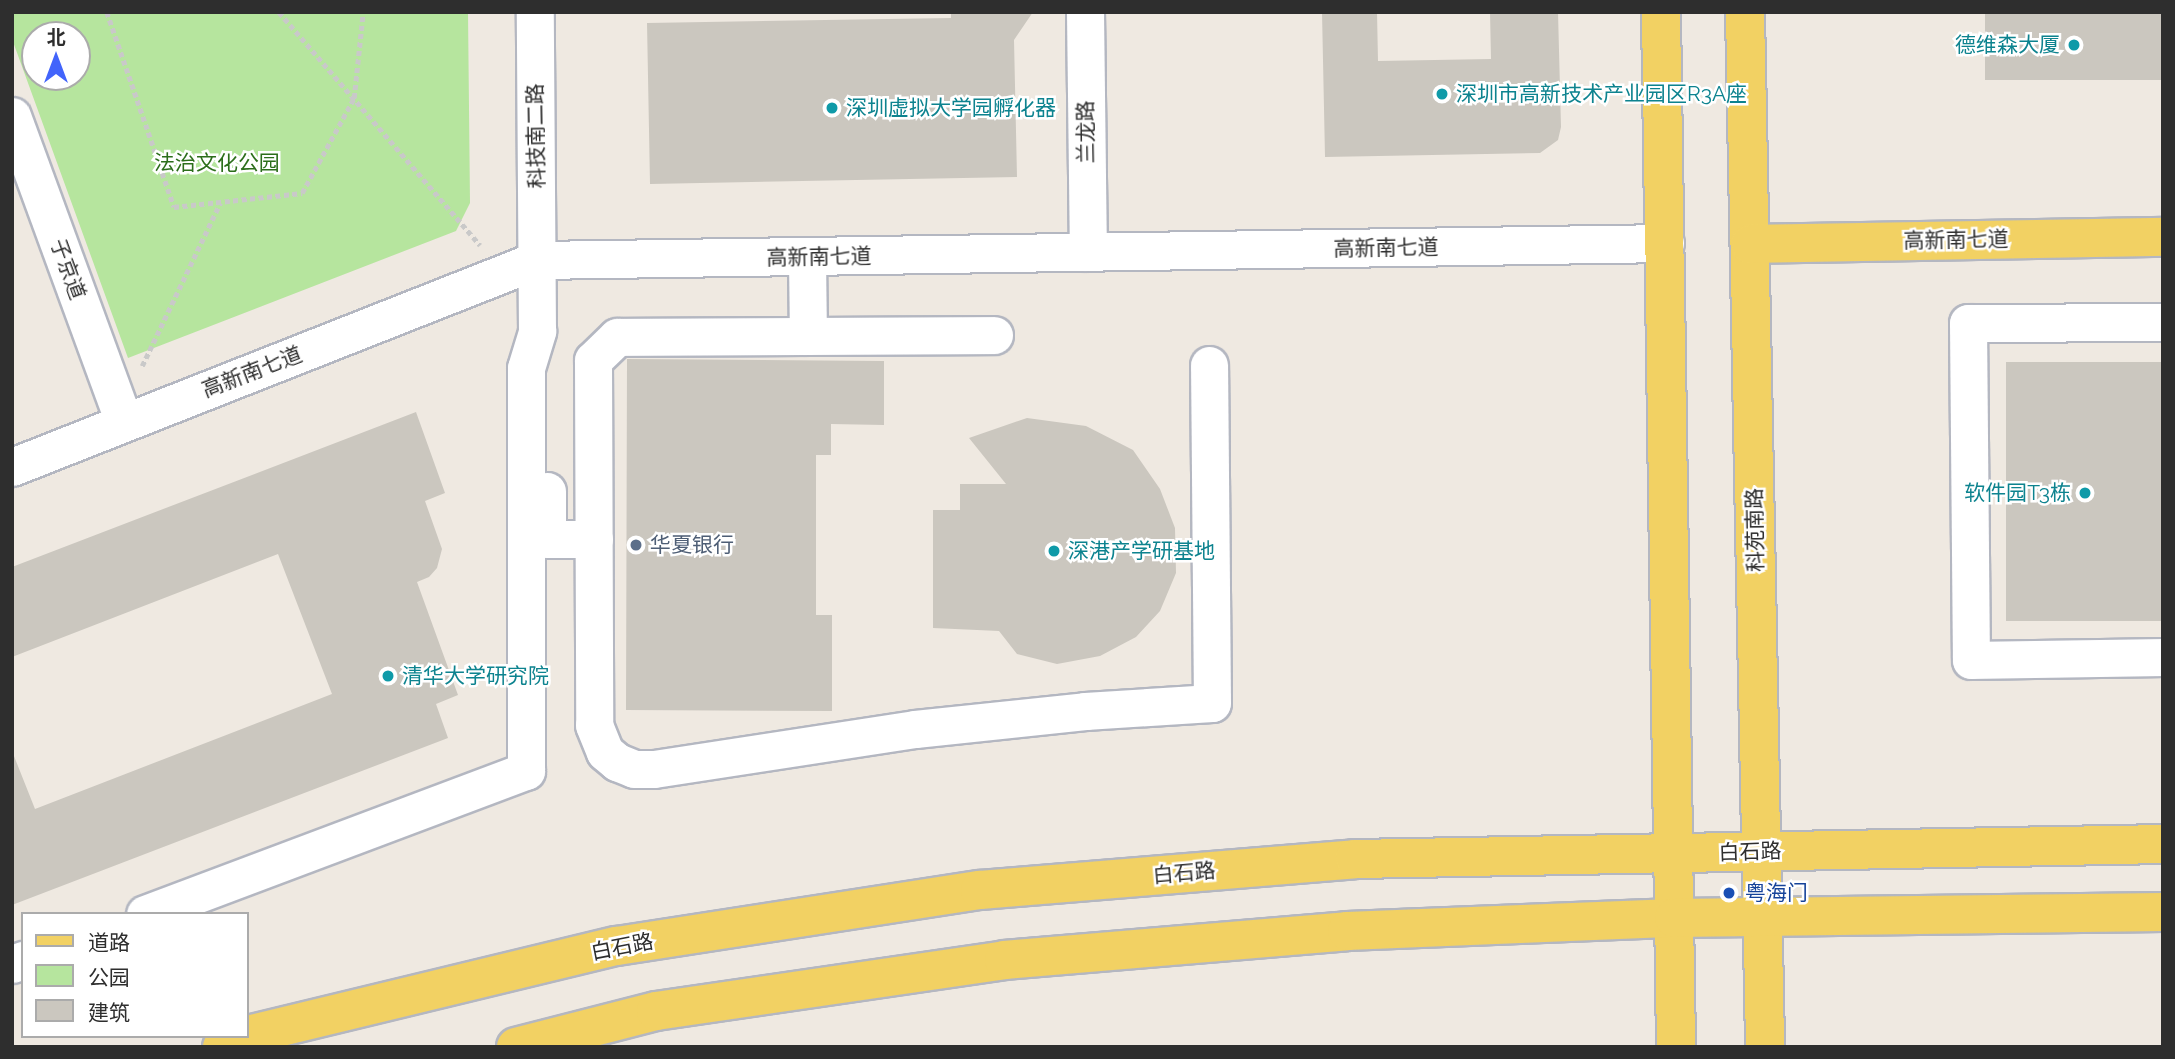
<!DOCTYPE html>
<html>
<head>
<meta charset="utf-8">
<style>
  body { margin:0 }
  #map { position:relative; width:2175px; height:1059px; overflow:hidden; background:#efe9e1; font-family:Raleway,"Noto Sans SC",sans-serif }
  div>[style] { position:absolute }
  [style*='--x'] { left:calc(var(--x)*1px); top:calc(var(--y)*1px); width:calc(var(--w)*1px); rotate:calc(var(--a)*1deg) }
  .green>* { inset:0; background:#b6e59e }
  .building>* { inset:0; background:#cbc7bf; transform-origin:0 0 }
  .path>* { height:4.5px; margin-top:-2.25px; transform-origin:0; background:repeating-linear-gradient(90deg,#c9c9c9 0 5px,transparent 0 8.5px) }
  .roads { filter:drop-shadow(2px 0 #b4b7c1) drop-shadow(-2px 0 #b4b7c1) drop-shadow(0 2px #b4b7c1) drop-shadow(0 -2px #b4b7c1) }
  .minor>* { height:37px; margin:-18.5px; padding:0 18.5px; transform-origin:18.5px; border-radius:18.5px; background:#fff }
  .major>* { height:38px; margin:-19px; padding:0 19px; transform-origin:19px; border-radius:19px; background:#f2d163 }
  .dots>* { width:19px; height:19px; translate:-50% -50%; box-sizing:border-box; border:4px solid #fff; border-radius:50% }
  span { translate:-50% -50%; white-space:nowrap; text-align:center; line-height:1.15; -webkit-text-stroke:5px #fff; paint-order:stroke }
  .culture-label { font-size:21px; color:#0d838f }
  .right { translate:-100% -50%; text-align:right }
  .left { translate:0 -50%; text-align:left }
  .street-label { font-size:21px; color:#2e2e2e }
  .park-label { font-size:21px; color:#2c6e1b }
  .service-label { font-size:21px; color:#4e5e75 }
  .transit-label { font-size:21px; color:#164399 }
  .frame { position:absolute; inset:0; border:14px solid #2e2e2e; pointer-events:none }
  .legend { position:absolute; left:21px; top:912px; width:228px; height:126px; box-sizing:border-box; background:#fff; border:2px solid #ababab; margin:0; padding:9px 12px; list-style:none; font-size:21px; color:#2e2e2e }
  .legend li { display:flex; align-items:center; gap:14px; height:35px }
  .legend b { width:35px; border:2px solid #ababab }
  .north { position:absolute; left:21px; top:21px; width:70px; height:70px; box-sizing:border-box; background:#fff; border:2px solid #ababab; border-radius:50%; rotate:0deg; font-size:19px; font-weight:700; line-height:28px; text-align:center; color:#2e2e2e }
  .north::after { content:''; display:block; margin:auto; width:24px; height:32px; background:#4264fb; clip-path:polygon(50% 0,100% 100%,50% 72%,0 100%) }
</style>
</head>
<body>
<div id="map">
  <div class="green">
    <div style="clip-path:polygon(evenodd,12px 12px,468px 12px,470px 203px,456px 231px,128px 358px,12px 39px,12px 12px,35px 35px,77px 35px,77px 77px,35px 77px,35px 35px)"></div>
  </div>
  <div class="building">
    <div style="clip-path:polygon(951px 12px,1033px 12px,1014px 40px,1017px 177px,650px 184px,647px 23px,951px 18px)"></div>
    <div style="clip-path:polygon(1322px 12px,1377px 12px,1378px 61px,1491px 59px,1490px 12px,1558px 12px,1561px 127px,1558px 140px,1540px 153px,1325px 157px)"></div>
    <div style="left:1985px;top:12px;width:178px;height:68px"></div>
    <div style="clip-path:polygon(627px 359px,884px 361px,884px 425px,831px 424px,831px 455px,816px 455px,816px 615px,832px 615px,832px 711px,626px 710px)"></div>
    <div style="left:2163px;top:362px;width:259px;height:157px;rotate:90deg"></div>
    <div style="clip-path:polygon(416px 412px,445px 493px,425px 501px,442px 549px,437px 568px,429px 577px,417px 582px,458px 695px,436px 704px,448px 738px,12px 905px,12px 751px,35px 809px,332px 694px,278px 554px,12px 657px,12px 567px)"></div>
    <div style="clip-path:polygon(1027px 418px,1086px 426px,1133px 450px,1160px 489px,1175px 528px,1176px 573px,1160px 611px,1136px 637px,1100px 656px,1057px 664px,1017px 654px,999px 631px,933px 628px,933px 510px,960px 510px,960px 484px,1006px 484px,969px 438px)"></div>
  </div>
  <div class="path">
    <div style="--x:107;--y:12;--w:206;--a:71"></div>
    <div style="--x:174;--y:207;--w:129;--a:-6.2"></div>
    <div style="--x:302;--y:193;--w:108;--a:-61.3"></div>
    <div style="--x:354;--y:98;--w:86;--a:-84"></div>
    <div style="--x:279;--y:12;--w:308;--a:49.2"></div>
    <div style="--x:142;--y:366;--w:181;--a:-64.4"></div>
  </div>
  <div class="roads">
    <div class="minor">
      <div style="--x:1085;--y:12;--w:240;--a:89.3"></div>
      <div style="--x:12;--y:116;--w:326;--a:69.9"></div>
      <div style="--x:807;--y:257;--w:79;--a:89.3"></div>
      <div style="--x:2163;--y:322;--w:195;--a:179.7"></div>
      <div style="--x:1968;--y:323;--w:337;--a:89.5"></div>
      <div style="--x:1971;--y:660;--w:192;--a:-0.9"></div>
      <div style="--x:994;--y:335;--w:377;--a:179.7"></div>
      <div style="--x:617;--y:337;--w:33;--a:136"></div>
      <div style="--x:593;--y:360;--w:365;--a:89.8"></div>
      <div style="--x:594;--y:725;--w:29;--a:68"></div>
      <div style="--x:605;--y:752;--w:16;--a:40"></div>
      <div style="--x:617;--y:762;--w:18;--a:22"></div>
      <div style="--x:634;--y:769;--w:20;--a:0"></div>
      <div style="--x:654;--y:769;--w:264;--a:-8.7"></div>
      <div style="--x:915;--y:729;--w:171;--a:-6"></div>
      <div style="--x:1085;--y:711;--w:127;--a:-3.6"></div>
      <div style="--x:1212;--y:703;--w:338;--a:-90.5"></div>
      <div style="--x:12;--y:467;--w:564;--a:-21.52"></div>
      <div style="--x:537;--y:260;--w:1128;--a:-0.86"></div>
      <div style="--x:547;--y:491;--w:48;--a:90"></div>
      <div style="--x:547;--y:539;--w:47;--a:0"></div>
      <div style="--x:145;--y:914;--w:407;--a:-20.6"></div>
      <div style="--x:526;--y:771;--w:403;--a:-90"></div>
      <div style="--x:526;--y:368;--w:39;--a:-73"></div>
      <div style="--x:537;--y:331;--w:319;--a:-90.4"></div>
      <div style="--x:12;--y:964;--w:12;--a:-20"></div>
    </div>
    <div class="major">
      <div style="--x:1661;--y:12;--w:1035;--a:89.17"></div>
      <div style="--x:1745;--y:12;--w:1035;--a:88.89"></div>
      <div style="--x:1750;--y:244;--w:413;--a:-1"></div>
      <div style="--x:222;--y:1047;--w:33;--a:-23"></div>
      <div style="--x:252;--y:1034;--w:375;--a:-13.6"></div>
      <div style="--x:617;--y:946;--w:367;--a:-8.8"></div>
      <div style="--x:980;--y:890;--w:376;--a:-4.7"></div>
      <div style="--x:1355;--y:859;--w:808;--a:-1.06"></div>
      <div style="--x:516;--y:1047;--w:145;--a:-14.4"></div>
      <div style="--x:656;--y:1011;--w:352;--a:-8.3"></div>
      <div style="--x:1004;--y:960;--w:344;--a:-4.8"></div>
      <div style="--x:1347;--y:931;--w:327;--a:-2.3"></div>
      <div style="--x:1674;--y:918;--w:489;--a:-0.7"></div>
    </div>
  </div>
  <div class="dots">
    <div style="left:2074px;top:45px;background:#0f9aa8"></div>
    <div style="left:1442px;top:94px;background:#0f9aa8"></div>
    <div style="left:832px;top:108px;background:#0f9aa8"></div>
    <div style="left:2085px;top:493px;background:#0f9aa8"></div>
    <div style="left:636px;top:545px;background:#5c6f8a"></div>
    <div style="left:1054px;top:551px;background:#0f9aa8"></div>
    <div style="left:388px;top:676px;background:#0f9aa8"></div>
    <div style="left:1729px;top:893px;background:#1a4fb4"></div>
  </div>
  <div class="culture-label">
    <span class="right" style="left:2060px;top:45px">德维森大厦</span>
    <span class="left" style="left:1456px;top:94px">深圳市高新技术产业园区R3A座</span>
    <span class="left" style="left:846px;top:108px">深圳虚拟大学园孵化器</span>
    <span class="right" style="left:2071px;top:493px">软件园T3栋</span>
    <span class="left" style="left:1068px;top:551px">深港产学研基地</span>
    <span class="left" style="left:402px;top:676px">清华大学研究院</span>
  </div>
  <div class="street-label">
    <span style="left:1086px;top:132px;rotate:-91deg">兰龙路</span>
    <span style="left:536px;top:136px;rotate:-91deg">科技南二路</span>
    <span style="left:1956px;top:240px;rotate:-1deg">高新南七道</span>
    <span style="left:1386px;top:248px;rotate:-1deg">高新南七道</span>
    <span style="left:819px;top:257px;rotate:-1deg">高新南七道</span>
    <span style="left:68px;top:269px;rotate:70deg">子京道</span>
    <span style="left:252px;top:372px;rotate:-21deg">高新南七道</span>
    <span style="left:1755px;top:530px;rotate:-91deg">科苑南路</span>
    <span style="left:1750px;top:852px;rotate:-2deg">白石路</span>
    <span style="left:1184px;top:873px;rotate:-5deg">白石路</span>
    <span style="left:622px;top:947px;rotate:-11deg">白石路</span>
  </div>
  <div class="park-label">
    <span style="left:217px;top:163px">法治文化公园</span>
  </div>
  <div class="service-label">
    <span class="left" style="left:650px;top:545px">华夏银行</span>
  </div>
  <div class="transit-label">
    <span class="left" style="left:1745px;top:893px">粤海门</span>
  </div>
  <div class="frame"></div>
  <ul class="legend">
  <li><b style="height:9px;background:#f2d163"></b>道路</li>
  <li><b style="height:19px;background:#b6e59e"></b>公园</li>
  <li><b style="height:19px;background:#cbc7bf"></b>建筑</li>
  </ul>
  <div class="north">北</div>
</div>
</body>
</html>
